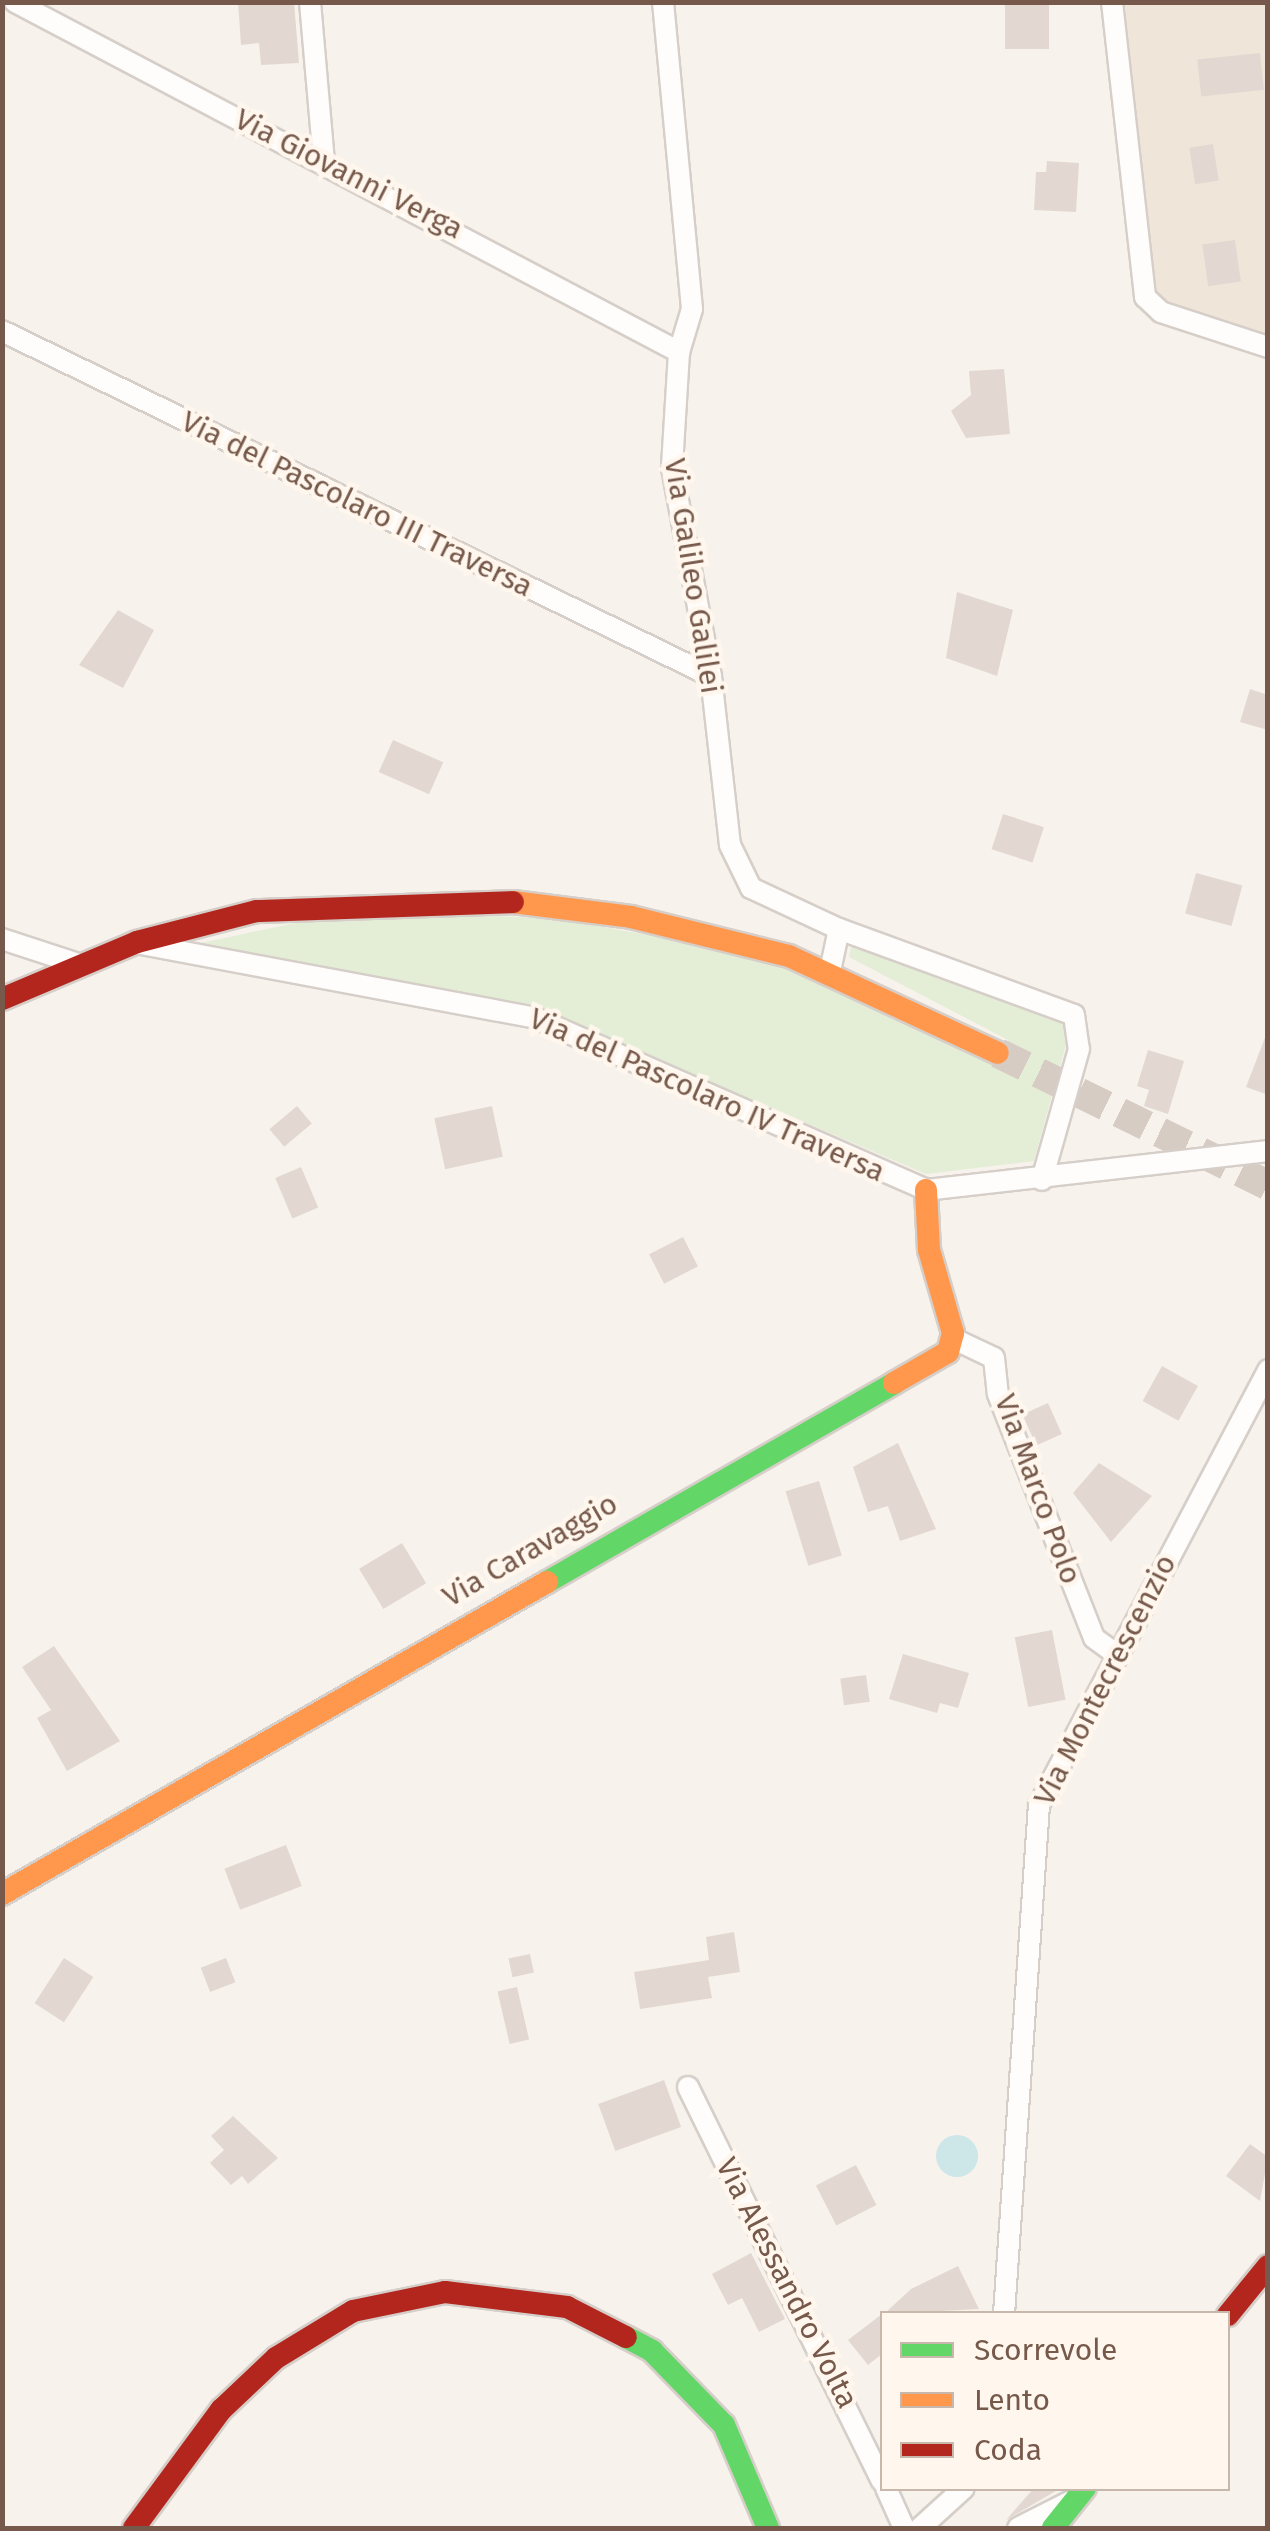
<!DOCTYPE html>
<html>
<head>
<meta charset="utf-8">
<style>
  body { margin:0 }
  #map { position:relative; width:1270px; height:2531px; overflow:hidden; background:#f7f2ec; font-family:"Fira Sans",sans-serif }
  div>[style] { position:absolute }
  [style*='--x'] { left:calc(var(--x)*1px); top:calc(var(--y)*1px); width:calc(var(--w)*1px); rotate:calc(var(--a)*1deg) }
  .residential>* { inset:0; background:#f0e5d9 }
  .green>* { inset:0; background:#e4eed7 }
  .water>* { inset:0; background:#cde6e8 }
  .round { border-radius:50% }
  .building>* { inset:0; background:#e2d8d1; transform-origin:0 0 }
  .secondary-tunnel>* { height:30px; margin-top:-15px; transform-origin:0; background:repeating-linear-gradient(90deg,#d7ccc4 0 30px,transparent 0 45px) }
  .roads { filter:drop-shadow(2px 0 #d6cec8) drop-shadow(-2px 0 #d6cec8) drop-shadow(0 2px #d6cec8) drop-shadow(0 -2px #d6cec8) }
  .street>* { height:20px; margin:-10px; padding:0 10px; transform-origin:10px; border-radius:10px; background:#fefdfc }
  .fast>* { height:22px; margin:-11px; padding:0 11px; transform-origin:11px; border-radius:11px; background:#63d668 }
  .slow>* { height:22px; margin:-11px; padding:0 11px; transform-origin:11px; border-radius:11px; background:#ff974d }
  .jam>* { height:22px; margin:-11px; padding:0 11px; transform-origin:11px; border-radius:11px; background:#b3261e }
  span { translate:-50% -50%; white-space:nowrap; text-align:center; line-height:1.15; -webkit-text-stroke:9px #fff7ed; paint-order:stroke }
  .street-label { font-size:30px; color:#76594b }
  .frame { position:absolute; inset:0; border:5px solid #76594b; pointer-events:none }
  .legend { position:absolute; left:880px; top:2311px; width:350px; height:180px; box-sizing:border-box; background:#fff7ed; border:2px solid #c8b8ac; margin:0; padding:12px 18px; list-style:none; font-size:30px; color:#76594b }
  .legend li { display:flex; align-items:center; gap:20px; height:50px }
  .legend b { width:50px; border:2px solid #c8b8ac }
</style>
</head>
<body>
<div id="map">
  <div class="residential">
    <div style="clip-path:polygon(1122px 3px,1267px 3px,1267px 336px,1174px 308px,1154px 289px)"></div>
  </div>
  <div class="green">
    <div style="clip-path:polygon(455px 914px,559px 919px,749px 953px,997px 1064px,1008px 1040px,849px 957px,852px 943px,1061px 1014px,1070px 1030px,1034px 1161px,926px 1174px,534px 1007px,192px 945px,318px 918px)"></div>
  </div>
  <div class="water">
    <div class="round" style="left:936px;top:2135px;width:42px;height:42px"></div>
  </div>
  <div class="building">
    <div style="clip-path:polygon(238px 2px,294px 2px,299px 63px,261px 65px,259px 43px,241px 45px)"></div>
    <div style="left:1005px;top:2px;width:44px;height:47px"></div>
    <div style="left:1260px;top:53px;width:37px;height:63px;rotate:84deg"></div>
    <div style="left:1213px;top:144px;width:37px;height:24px;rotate:81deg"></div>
    <div style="clip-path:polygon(1047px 161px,1079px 163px,1076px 212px,1034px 210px,1036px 172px,1046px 172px)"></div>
    <div style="left:1235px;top:240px;width:42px;height:33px;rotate:82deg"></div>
    <div style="clip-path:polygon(1004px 369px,1010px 434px,966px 438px,951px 411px,971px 395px,969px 371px)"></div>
    <div style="clip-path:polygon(957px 592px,1013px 610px,997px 676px,946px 658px)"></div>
    <div style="clip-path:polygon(118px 610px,154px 630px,123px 688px,79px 665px)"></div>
    <div style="clip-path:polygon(1250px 689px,1268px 695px,1268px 730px,1240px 722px)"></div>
    <div style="left:393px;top:740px;width:55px;height:35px;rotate:24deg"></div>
    <div style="left:1003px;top:814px;width:43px;height:37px;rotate:18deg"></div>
    <div style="left:1196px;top:873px;width:48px;height:42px;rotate:15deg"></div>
    <div style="clip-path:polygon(1266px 1035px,1268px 1036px,1268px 1095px,1246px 1087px)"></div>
    <div style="clip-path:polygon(1148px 1050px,1184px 1061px,1168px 1114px,1144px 1106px,1149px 1090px,1137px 1086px)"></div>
    <div style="left:297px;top:1106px;width:23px;height:36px;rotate:50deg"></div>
    <div style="left:492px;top:1106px;width:52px;height:59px;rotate:78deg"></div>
    <div style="left:301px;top:1167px;width:44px;height:28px;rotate:67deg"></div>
    <div style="left:683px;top:1237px;width:33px;height:38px;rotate:63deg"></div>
    <div style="left:1162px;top:1366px;width:41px;height:40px;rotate:29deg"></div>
    <div style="left:1048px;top:1403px;width:34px;height:28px;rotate:66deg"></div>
    <div style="clip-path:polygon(898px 1443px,936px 1529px,900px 1541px,888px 1506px,868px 1512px,853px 1467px)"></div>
    <div style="clip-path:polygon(1099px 1463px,1152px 1496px,1111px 1542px,1073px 1493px)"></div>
    <div style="left:819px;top:1481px;width:78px;height:35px;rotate:73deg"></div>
    <div style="left:402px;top:1543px;width:47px;height:50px;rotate:59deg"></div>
    <div style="left:1052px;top:1630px;width:71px;height:38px;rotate:79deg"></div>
    <div style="clip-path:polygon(54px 1646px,120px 1741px,67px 1771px,37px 1718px,51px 1710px,22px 1667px)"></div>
    <div style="clip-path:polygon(903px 1654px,969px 1673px,958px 1708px,940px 1703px,937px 1713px,889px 1699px)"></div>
    <div style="left:866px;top:1675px;width:27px;height:26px;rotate:82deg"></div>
    <div style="left:286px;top:1845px;width:44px;height:66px;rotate:69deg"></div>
    <div style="clip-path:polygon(734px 1932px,740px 1972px,708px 1977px,712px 1998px,640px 2009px,634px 1972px,709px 1960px,706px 1937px)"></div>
    <div style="left:530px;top:1954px;width:19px;height:22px;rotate:78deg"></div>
    <div style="left:64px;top:1958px;width:35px;height:54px;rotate:33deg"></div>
    <div style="left:226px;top:1958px;width:26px;height:27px;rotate:69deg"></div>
    <div style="left:517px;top:1987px;width:54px;height:20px;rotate:77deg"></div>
    <div style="left:664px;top:2080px;width:50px;height:70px;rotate:70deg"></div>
    <div style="clip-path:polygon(233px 2116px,278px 2158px,248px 2184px,242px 2176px,231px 2185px,210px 2163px,224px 2150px,211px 2136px)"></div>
    <div style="clip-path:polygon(1250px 2144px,1268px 2157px,1260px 2201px,1226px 2176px)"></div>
    <div style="left:856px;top:2165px;width:45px;height:45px;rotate:63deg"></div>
    <div style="clip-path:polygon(751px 2253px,785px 2319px,759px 2332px,742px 2298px,728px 2305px,712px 2274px)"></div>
    <div style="clip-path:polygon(958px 2266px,979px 2309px,884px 2314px,911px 2289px)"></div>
    <div style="clip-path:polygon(882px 2314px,882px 2354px,868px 2365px,848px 2340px)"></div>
    <div style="clip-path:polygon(1034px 2488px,1061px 2488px,1006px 2520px)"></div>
  </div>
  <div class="secondary-tunnel">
    <div style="--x:998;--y:1053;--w:301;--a:26.1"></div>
  </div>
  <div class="roads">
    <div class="street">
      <div style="--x:15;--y:2;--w:751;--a:27.79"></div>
      <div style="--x:310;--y:2;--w:160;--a:85"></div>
      <div style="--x:663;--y:2;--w:308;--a:84.6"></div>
      <div style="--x:692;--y:309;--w:45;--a:106.8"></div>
      <div style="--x:679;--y:352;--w:116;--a:93.5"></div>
      <div style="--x:672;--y:468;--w:212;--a:79.4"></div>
      <div style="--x:711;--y:676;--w:170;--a:83.6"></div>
      <div style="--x:730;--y:845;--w:48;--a:64"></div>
      <div style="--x:751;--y:888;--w:97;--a:25"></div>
      <div style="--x:839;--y:929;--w:43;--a:102.1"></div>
      <div style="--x:1112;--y:2;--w:297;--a:83.6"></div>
      <div style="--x:1145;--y:297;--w:22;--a:43"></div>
      <div style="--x:1161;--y:312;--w:113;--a:18.1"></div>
      <div style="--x:2;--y:331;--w:788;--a:25.95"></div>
      <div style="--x:839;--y:929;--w:250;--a:20.1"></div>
      <div style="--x:1074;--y:1015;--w:34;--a:82"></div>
      <div style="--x:1079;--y:1049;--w:136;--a:105.8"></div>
      <div style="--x:2;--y:939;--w:80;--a:18.2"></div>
      <div style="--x:141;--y:944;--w:401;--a:10.6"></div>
      <div style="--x:535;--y:1018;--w:427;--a:23.7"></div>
      <div style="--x:926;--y:1190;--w:344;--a:-6.5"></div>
      <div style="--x:954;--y:1339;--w:44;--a:25.4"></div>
      <div style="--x:994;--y:1358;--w:36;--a:84"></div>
      <div style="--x:998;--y:1394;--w:262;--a:68.5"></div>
      <div style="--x:1094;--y:1638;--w:27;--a:36"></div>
      <div style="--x:688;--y:2087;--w:439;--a:63.8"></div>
      <div style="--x:1004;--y:2314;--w:510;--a:-86.07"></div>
      <div style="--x:1039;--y:1805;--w:492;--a:-62.2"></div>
      <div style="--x:886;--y:2488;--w:44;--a:65.8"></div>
      <div style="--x:920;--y:2528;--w:59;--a:-42.3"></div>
      <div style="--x:1018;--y:2528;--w:57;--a:-27"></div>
    </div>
    <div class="fast">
      <div style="--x:547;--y:1582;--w:400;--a:-29.8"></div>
      <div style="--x:626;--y:2337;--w:30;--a:28"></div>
      <div style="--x:652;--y:2351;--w:103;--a:45.8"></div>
      <div style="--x:724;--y:2425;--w:112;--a:66.9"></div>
      <div style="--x:1053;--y:2528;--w:51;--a:-51.3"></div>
    </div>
    <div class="slow">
      <div style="--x:513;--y:902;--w:119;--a:7.2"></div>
      <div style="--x:631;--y:917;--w:163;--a:13.9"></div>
      <div style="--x:789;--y:956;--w:230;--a:24.9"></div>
      <div style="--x:894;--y:1383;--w:62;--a:-29.9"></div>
      <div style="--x:948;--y:1352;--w:20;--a:-75"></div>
      <div style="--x:953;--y:1333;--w:86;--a:-106.1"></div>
      <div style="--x:929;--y:1250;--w:60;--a:-92.9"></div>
      <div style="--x:2;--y:1894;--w:628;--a:-29.79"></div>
    </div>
    <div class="jam">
      <div style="--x:2;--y:999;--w:147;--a:-22.9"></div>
      <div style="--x:137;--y:942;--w:124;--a:-14.5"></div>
      <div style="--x:257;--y:911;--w:256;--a:-2"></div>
      <div style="--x:1228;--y:2315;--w:63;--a:-50.8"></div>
      <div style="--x:134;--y:2528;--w:147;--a:-53.6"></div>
      <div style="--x:221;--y:2410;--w:76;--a:-43.4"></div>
      <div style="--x:276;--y:2358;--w:90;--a:-31.4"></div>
      <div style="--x:353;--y:2311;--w:94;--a:-11.7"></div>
      <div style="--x:445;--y:2292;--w:123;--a:7"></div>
      <div style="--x:567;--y:2307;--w:66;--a:27"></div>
    </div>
  </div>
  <div class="street-label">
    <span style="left:349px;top:174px;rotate:27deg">Via Giovanni Verga</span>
    <span style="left:357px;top:504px;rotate:26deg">Via del Pascolaro III Traversa</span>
    <span style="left:693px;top:576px;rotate:81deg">Via Galileo Galilei</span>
    <span style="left:707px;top:1095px;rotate:24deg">Via del Pascolaro IV Traversa</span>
    <span style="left:1038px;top:1489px;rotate:70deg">Via Marco Polo</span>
    <span style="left:530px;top:1550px;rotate:-30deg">Via Caravaggio</span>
    <span style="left:1105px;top:1680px;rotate:-63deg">Via Montecrescenzio</span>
    <span style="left:787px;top:2283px;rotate:63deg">Via Alessandro Volta</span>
  </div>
  <div class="frame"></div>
  <ul class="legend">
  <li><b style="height:12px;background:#63d668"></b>Scorrevole</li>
  <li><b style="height:12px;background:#ff974d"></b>Lento</li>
  <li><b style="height:12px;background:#b3261e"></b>Coda</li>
  </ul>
</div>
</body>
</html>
